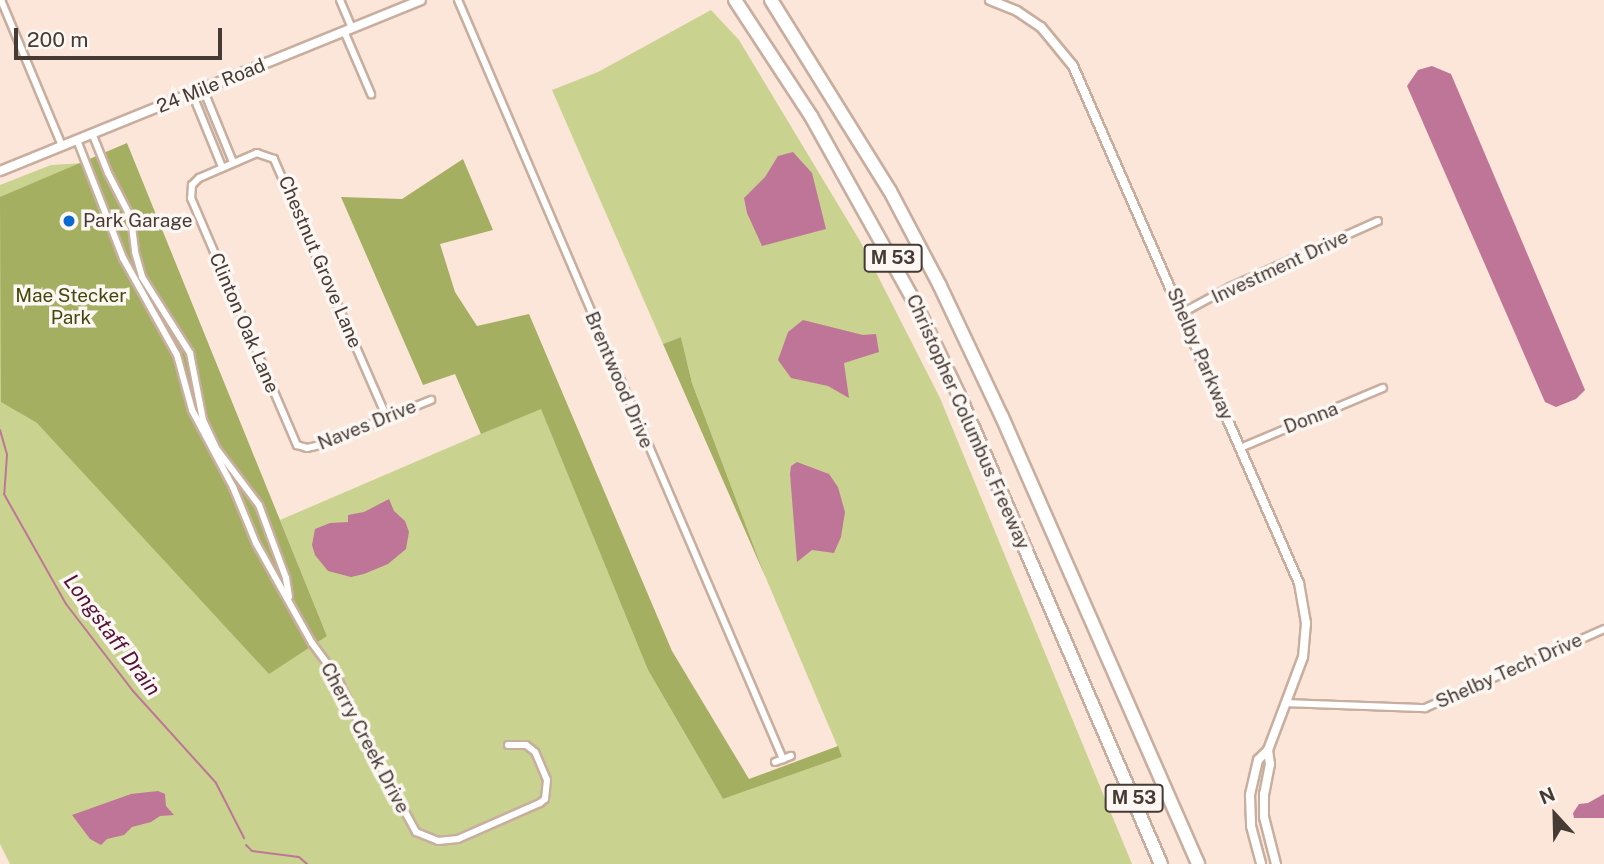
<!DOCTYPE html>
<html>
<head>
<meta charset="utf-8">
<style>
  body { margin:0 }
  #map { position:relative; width:1604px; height:864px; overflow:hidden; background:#fbe6d9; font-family:"Public Sans",sans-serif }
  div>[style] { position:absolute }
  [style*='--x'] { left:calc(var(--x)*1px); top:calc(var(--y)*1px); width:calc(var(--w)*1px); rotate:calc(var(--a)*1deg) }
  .green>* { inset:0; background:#c9d38f }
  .forest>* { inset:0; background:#a5af61 }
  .water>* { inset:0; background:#bf7598 }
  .stream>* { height:2px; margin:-1px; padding:0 1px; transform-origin:1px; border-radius:1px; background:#bf7598 }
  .roads { filter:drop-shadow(2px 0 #c8ae9f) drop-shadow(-2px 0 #c8ae9f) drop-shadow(0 2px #c8ae9f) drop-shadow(0 -2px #c8ae9f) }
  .minor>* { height:6px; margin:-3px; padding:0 3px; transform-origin:3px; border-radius:3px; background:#fff }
  .tertiary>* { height:8px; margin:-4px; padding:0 4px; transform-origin:4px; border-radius:4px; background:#fff }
  .motorway>* { height:12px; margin:-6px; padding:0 6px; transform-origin:6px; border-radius:6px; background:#fff }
  .dots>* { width:19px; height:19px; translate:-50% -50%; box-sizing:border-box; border:4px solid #fcf7f3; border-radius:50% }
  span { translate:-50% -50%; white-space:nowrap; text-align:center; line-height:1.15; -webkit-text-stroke:7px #fcf7f3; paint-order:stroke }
  .shield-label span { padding:2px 5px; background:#fcf7f3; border:2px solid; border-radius:5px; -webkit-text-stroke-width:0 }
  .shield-label { font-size:18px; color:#453a34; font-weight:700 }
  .street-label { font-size:19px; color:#453a34 }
  .poi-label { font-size:19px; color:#453a34 }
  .left { translate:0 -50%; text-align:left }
  .park-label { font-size:19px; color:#42480c }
  .water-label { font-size:21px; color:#541037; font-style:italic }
  .north { position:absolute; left:1520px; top:780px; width:70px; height:70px; -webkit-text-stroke:5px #fcf7f3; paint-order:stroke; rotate:338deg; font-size:19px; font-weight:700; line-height:28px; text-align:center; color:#453a34 }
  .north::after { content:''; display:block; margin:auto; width:24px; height:32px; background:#453a34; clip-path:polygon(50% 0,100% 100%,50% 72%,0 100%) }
  .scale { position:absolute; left:14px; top:28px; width:208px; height:32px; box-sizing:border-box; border:4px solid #453a34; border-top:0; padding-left:9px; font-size:21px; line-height:24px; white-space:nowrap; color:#453a34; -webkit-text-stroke:5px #fcf7f3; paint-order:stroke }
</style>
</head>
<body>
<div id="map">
  <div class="green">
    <div style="clip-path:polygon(711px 10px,739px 40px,860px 241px,940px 398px,1132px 864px,10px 864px,0 844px,0 185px,51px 165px,84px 163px,2px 402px,37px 423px,327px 636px,280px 520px,541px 408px,648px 670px,723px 799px,842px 757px,765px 576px,692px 383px,681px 337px,663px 344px,552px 90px,598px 72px)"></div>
  </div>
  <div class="forest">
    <div style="clip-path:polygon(127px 143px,327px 636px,269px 674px,37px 423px,1px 402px,0 197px)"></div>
    <div style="clip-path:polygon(463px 159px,493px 230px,440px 244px,455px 292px,477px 326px,529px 314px,672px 651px,749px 779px,838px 746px,842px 757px,723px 799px,648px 670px,541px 409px,481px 434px,455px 374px,423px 385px,341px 197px,402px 199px)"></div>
    <div style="clip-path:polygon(681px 337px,692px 383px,765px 576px,663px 344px)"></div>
  </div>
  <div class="water">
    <div style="clip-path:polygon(1432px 66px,1451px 74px,1585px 390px,1576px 399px,1556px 407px,1545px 402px,1407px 86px,1418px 70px)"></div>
    <div style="clip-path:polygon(793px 152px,812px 173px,826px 229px,762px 246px,747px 213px,744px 198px,765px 177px,778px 156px)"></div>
    <div style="clip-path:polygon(803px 320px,863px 335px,876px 334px,879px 352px,844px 363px,849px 398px,828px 386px,791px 378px,778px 360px,788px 332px)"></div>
    <div style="clip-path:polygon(797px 462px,829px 474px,838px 487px,845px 512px,841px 537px,834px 553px,812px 550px,797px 562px,790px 474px,791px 466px)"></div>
    <div style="clip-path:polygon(389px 499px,394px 511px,405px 521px,409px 532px,406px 549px,388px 564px,364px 574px,351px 577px,328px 571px,315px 555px,312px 545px,315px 529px,330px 523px,348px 522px,348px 515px,364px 512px)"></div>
    <div style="clip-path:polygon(158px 791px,165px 794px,166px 806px,174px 815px,160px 816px,151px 822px,132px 827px,124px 835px,107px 839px,101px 845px,90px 839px,72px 815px,131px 794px)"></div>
    <div style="clip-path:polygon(1604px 794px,1604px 818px,1574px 818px,1573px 813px,1579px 804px,1588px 803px)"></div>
  </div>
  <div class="stream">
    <div style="--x:0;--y:430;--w:26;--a:74"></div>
    <div style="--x:7;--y:455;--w:39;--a:94"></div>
    <div style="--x:4;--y:494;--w:126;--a:60.6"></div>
    <div style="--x:66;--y:604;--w:110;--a:52.4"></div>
    <div style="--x:133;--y:691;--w:124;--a:47.9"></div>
    <div style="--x:216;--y:783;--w:62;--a:63"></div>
    <div style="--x:246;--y:845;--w:8;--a:45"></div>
    <div style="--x:252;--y:851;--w:47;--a:7.3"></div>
    <div style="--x:299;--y:857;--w:11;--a:41"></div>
  </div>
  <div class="roads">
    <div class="minor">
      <div style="--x:1;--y:0;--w:158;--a:67.3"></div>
      <div style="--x:340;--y:0;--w:30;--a:67"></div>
      <div style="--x:458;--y:0;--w:826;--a:66.82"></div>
      <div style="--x:344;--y:31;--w:69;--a:66.8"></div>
      <div style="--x:203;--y:89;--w:79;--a:67.7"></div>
      <div style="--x:192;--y:93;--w:80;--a:67.9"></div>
      <div style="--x:92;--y:133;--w:43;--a:68.2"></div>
      <div style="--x:108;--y:173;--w:51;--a:62.9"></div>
      <div style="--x:131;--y:218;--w:34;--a:83"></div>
      <div style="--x:135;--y:252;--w:26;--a:74"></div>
      <div style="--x:142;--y:277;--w:90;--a:57.7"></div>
      <div style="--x:190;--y:353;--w:68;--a:79"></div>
      <div style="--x:203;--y:420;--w:31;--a:65"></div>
      <div style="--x:216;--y:448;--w:71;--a:53"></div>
      <div style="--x:259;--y:505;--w:78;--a:69.7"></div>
      <div style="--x:286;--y:578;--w:19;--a:81"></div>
      <div style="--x:77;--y:140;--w:127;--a:68.7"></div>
      <div style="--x:123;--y:258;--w:111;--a:60.9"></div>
      <div style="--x:177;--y:355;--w:57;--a:74.7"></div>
      <div style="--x:192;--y:410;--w:87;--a:62"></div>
      <div style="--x:233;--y:487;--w:61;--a:67.7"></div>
      <div style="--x:256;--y:543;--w:115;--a:60.8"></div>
      <div style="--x:312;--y:643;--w:42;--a:53.7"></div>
      <div style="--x:337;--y:677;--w:84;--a:64.7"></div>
      <div style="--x:373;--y:753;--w:90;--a:61.4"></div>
      <div style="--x:416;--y:832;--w:24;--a:22"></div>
      <div style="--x:438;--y:841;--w:20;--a:-6"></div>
      <div style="--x:458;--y:839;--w:90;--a:-23.7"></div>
      <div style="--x:540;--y:803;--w:6;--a:-39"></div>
      <div style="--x:545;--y:799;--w:19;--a:-84"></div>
      <div style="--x:547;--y:780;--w:30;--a:-113"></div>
      <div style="--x:535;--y:752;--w:11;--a:-142"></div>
      <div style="--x:526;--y:745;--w:18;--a:180"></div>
      <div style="--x:1182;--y:313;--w:55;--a:-28.4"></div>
      <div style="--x:1230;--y:287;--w:162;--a:-24"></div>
      <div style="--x:387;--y:418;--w:283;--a:-113.6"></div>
      <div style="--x:274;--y:159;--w:18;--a:-161"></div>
      <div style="--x:257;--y:153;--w:63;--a:156.7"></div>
      <div style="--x:199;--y:178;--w:10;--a:135"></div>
      <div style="--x:192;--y:185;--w:13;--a:94"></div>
      <div style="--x:191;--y:198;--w:269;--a:66.8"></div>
      <div style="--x:297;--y:445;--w:10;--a:17"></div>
      <div style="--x:307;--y:448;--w:13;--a:-13"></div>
      <div style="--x:320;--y:445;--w:120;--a:-22.1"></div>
      <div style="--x:1240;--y:448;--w:155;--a:-22.8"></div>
      <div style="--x:1287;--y:703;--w:138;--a:2.1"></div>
      <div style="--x:1425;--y:708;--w:196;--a:-23.8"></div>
      <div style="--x:775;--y:762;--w:17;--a:-21"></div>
    </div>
    <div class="tertiary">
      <div style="--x:990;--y:0;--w:29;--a:22"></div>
      <div style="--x:1017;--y:11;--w:29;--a:34"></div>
      <div style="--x:1041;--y:27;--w:50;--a:50.6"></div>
      <div style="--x:1073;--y:66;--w:564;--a:66.39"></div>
      <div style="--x:1299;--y:583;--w:41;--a:80.1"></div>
      <div style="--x:1306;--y:623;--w:34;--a:95"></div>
      <div style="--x:1303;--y:657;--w:99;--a:110.6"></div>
      <div style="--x:1268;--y:750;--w:14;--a:135"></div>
      <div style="--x:1258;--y:760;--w:36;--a:103"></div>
      <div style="--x:1250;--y:795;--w:31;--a:88"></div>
      <div style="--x:1251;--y:826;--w:39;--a:75"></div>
      <div style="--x:0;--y:171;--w:454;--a:-22.1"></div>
      <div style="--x:1268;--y:750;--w:14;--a:82"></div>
      <div style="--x:1270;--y:764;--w:31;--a:101"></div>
      <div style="--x:1264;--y:794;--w:23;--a:90"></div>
      <div style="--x:1264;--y:817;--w:49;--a:75.7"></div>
    </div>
    <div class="motorway">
      <div style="--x:735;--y:0;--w:139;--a:56.8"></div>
      <div style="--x:811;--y:116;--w:210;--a:60.9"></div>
      <div style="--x:913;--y:299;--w:106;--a:64.4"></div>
      <div style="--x:959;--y:395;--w:511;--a:66.7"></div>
      <div style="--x:771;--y:0;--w:225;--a:58.1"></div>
      <div style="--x:890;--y:191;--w:107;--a:62.2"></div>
      <div style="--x:940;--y:286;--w:145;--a:64.7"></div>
      <div style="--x:1002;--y:417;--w:488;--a:66.3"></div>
    </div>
  </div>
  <div class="dots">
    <div style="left:69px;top:221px;background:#0969d2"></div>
  </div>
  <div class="shield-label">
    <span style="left:893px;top:258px">M 53</span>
    <span style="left:1134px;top:798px">M 53</span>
  </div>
  <div class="street-label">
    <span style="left:211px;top:86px;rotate:-22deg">24 Mile Road</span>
    <span style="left:320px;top:262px;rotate:67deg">Chestnut Grove Lane</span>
    <span style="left:1280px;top:267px;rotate:-25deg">Investment Drive</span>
    <span style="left:244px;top:323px;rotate:67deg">Clinton Oak Lane</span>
    <span style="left:1200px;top:354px;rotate:67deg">Shelby Parkway</span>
    <span style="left:619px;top:380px;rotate:67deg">Brentwood Drive</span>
    <span style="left:1311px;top:418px;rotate:-21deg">Donna</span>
    <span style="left:968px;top:422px;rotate:66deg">Christopher Columbus Freeway</span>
    <span style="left:367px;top:425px;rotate:-22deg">Naves Drive</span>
    <span style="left:1509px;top:671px;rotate:-24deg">Shelby Tech Drive</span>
    <span style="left:365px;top:738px;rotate:62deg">Cherry Creek Drive</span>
  </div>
  <div class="poi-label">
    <span class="left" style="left:83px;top:221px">Park Garage</span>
  </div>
  <div class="park-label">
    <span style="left:71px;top:307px">Mae Stecker<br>Park</span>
  </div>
  <div class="water-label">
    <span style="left:112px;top:635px;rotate:53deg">Longstaff Drain</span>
  </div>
  <div class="north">N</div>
  <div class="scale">200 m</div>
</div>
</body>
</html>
